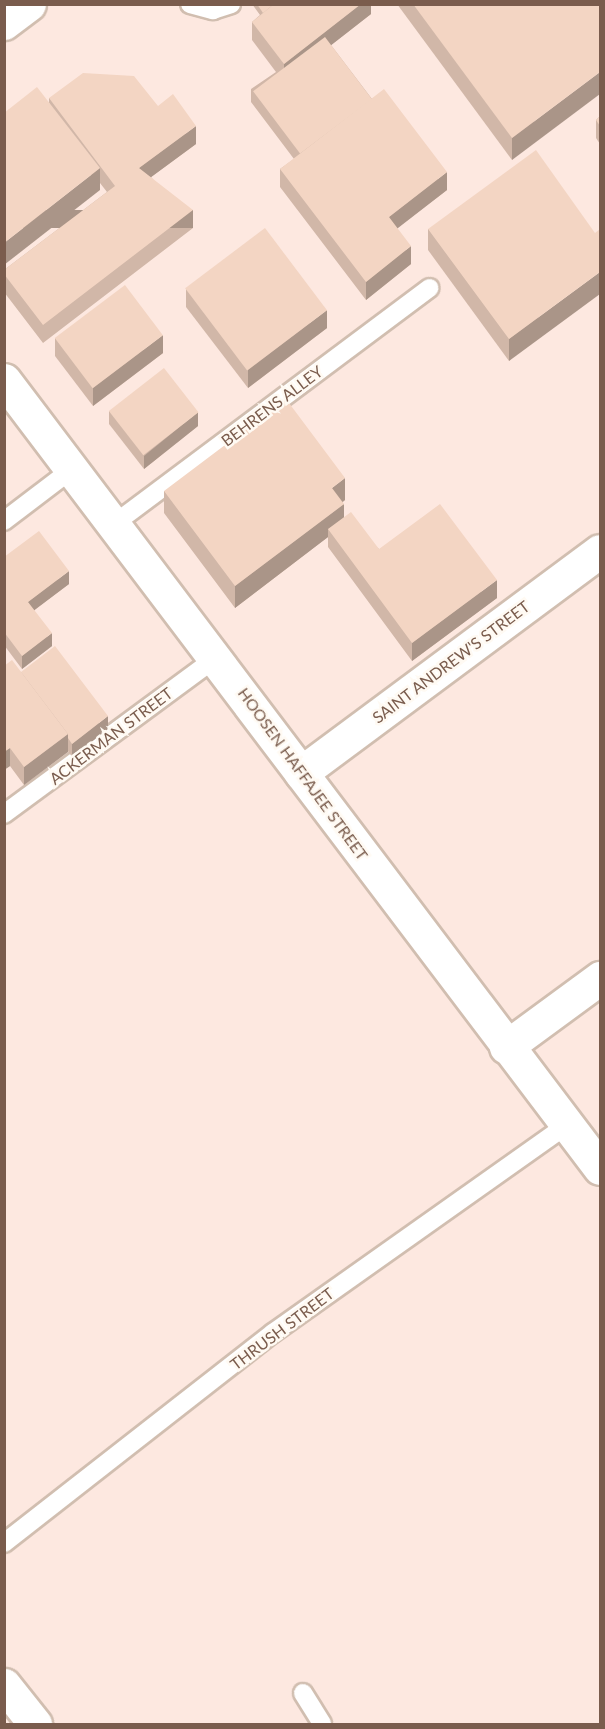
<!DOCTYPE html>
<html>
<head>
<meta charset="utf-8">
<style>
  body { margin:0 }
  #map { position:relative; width:605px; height:1729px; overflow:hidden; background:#fdf6ec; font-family:Lato,sans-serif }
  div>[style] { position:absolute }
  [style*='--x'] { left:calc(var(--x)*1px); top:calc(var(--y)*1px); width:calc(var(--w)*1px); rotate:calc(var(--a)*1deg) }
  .commercial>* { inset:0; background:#fde8e0; transform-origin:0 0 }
  .roads { filter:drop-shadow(2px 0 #d1beb0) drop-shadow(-2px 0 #d1beb0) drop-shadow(0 2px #d1beb0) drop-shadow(0 -2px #d1beb0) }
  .service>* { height:18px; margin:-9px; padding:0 9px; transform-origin:9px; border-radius:9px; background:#fff }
  .minor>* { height:33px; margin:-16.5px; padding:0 16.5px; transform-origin:16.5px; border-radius:16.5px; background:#fff }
  .tertiary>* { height:33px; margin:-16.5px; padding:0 16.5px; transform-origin:16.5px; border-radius:16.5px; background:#fff }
  .secondary>* { height:33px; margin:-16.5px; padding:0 16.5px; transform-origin:16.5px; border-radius:16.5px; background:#fff }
  .wall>* { inset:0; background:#d1b7a8 }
  .shaded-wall>* { inset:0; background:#aa9588; transform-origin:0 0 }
  .building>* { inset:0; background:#f3d5c3; transform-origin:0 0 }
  span { translate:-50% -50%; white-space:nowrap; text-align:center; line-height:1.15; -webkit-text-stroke:5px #fffaf3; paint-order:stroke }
  .street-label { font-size:16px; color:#7a5c4d }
  .frame { position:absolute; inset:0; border:6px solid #7a5c4d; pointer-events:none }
</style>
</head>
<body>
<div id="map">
  <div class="commercial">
    <div style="left:5px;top:5px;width:595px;height:1719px"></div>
  </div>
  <div class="roads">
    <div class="service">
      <div style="--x:190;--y:4;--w:24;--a:15"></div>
      <div style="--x:213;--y:10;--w:19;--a:-18"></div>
      <div style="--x:4;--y:521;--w:84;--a:-37.3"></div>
      <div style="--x:114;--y:524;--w:394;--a:-36.8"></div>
      <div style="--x:4;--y:814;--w:265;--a:-36.4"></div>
      <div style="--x:4;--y:1543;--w:341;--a:-38"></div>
      <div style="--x:273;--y:1333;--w:362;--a:-35.3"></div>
      <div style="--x:303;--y:1693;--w:36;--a:58"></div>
    </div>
    <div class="minor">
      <div style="--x:301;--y:773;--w:372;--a:-36.6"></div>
      <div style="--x:506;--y:1047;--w:117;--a:-36.3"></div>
    </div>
    <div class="tertiary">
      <div style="--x:4;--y:380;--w:988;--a:52.9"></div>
      <div style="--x:4;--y:1685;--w:50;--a:51.5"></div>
    </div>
    <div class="secondary">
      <div style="--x:4;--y:23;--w:31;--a:-37"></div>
    </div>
  </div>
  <div class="wall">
    <div style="clip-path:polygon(252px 4px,371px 4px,371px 14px,331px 45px,372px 99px,447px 190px,397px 228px,411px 264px,366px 300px,280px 187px,280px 169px,294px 159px,251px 102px,251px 89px,276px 72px,252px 40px,252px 22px,260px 15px)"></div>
    <div style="clip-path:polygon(397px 4px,600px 4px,512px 160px)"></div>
    <div style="clip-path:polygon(49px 98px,158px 106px,196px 144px,151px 177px,193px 228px,43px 343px,4px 292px,4px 270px,107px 192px,100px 183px,100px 190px,49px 103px)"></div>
    <div style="clip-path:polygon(600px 116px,600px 144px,596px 138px,596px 120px)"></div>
    <div style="clip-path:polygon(428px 229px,595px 233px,509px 361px,428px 250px)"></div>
    <div style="clip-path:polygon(186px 289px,327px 328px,248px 388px,186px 307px)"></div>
    <div style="clip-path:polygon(55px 338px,163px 353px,93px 406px,55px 356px)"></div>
    <div style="clip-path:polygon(109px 411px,198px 426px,144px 469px,109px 424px)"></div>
    <div style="clip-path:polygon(164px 491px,345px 500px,343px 502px,344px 518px,379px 549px,497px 598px,412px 661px,328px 547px,328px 537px,235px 608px,164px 513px)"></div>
    <div style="clip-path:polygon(4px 557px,69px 584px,34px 610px,52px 646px,22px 669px,4px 645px)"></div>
    <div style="clip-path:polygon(4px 666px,21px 672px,108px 729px,72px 757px,68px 751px,24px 785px,10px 766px,4px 770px)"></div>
  </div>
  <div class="shaded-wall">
    <div style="clip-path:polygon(361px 4px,371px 4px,371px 14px,284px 82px,284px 64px)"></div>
    <div style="clip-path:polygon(600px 72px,600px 94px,512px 160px,512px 138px)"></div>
    <div style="clip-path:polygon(196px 126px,196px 144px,139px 186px,139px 168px)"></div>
    <div style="clip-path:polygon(100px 168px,100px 190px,4px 265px,4px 243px)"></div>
    <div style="clip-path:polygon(447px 172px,447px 190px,389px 235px,389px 217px)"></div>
    <div style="left:193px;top:210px;width:18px;height:189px;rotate:90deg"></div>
    <div style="clip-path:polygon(411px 246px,411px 264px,366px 300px,366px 282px)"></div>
    <div style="clip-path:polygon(600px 272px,600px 294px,509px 361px,509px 339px)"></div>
    <div style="clip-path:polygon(327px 310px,327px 328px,248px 388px,248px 370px)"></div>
    <div style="clip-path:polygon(163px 335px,163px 353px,93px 406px,93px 388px)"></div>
    <div style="clip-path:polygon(198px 412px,198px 426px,144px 469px,144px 456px)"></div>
    <div style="clip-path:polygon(345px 478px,345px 500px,332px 509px,332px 488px)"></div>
    <div style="clip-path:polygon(344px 504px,344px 525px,328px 529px,328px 537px,235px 608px,235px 586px)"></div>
    <div style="clip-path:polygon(69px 571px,69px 584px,28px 615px,28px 602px)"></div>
    <div style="clip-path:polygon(497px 580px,497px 598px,412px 661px,412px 643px)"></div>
    <div style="clip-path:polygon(52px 633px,52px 646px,22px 669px,22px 656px)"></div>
    <div style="clip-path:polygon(108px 716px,108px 729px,72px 757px,72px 744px)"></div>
    <div style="clip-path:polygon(68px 734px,68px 752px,24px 785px,24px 767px)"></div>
    <div style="clip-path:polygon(10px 748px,10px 766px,4px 770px,4px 752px)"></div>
  </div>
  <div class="building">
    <div style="clip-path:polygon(257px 4px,274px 4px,263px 13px)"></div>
    <div style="clip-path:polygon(274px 4px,361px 4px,284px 64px,252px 22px)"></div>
    <div style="clip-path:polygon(413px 4px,600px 4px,600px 72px,512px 138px)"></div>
    <div style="left:325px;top:37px;width:78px;height:90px;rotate:53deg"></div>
    <div style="clip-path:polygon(83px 73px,134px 76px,158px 106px,173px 94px,196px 126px,139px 168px,193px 210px,43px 325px,4px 274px,4px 270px,115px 186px,49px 98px)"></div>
    <div style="clip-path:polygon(37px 87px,100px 168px,4px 243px,4px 113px)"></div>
    <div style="clip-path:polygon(384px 89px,447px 172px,389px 217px,411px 246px,366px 282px,280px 169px)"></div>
    <div style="clip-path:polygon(600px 116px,600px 126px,596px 120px)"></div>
    <div style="clip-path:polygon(536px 150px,595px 233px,600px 229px,600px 272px,509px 339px,428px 229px)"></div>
    <div style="left:265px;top:228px;width:103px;height:100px;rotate:53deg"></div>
    <div style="left:125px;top:285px;width:63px;height:88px;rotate:53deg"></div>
    <div style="left:164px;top:368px;width:56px;height:70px;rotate:52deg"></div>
    <div style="clip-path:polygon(286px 399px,345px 478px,332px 488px,344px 504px,235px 586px,164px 491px)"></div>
    <div style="clip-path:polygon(440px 504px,497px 580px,412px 643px,328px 529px,351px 512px,379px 549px)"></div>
    <div style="clip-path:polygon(39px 531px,69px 571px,28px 602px,52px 633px,22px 656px,4px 632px,4px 557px)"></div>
    <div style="clip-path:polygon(55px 646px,108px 716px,72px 744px,68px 738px,68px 734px,21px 672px)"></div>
    <div style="clip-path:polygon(12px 660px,68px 734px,24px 767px,10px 748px,4px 752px,4px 666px)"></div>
  </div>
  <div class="street-label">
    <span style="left:272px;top:406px;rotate:-37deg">BEHRENS ALLEY</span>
    <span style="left:451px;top:662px;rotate:-37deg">SAINT ANDREW'S STREET</span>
    <span style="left:111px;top:736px;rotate:-37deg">ACKERMAN STREET</span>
    <span style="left:303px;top:774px;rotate:54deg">HOOSEN HAFFAJEE STREET</span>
    <span style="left:282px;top:1329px;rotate:-37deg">THRUSH STREET</span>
  </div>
  <div class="frame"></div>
</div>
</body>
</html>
